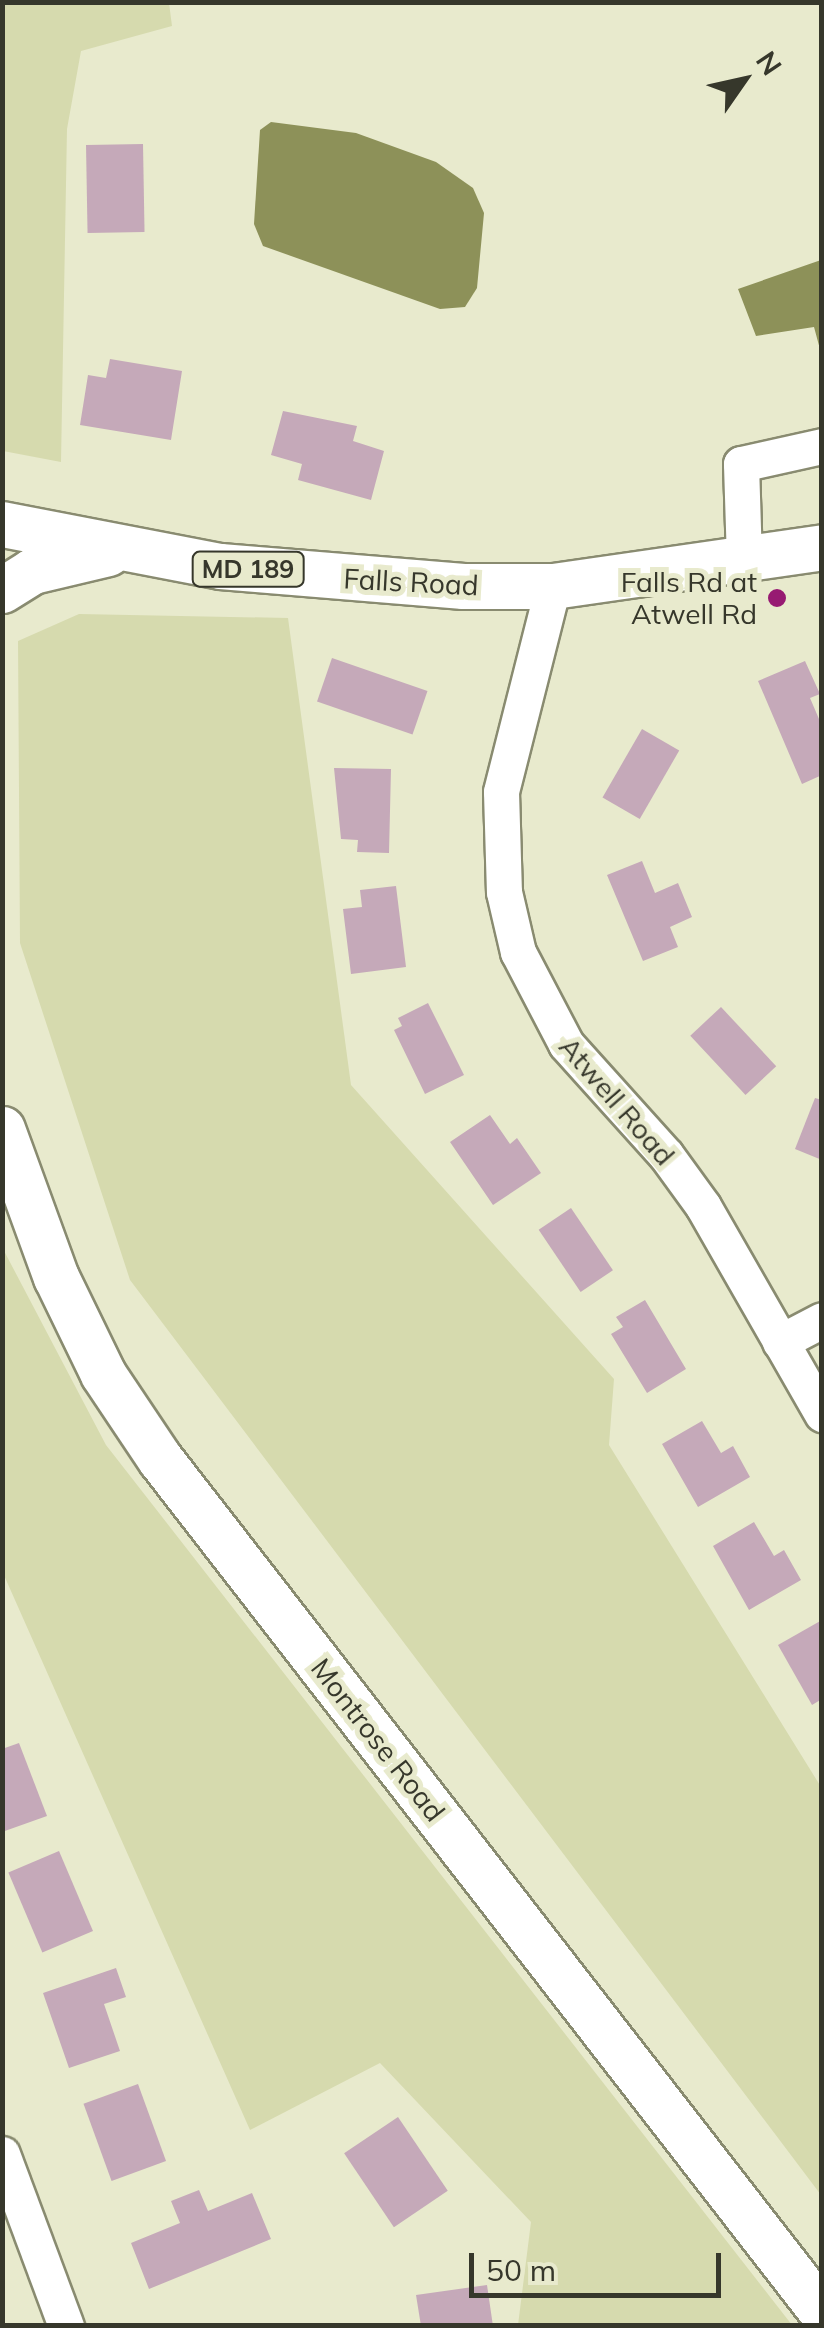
<!DOCTYPE html>
<html>
<head>
<meta charset="utf-8">
<style>
  body { margin:0 }
  #map { position:relative; width:824px; height:2328px; overflow:hidden; background:#e8eacd; font-family:Mulish,sans-serif }
  div>[style] { position:absolute }
  [style*='--x'] { left:calc(var(--x)*1px); top:calc(var(--y)*1px); width:calc(var(--w)*1px); rotate:calc(var(--a)*1deg) }
  .green>* { inset:0; background:#d6daae }
  .water>* { inset:0; background:#8d9159 }
  .building>* { inset:0; background:#c5a9b9; transform-origin:0 0 }
  .roads { filter:drop-shadow(2px 0 #898b70) drop-shadow(-2px 0 #898b70) drop-shadow(0 2px #898b70) drop-shadow(0 -2px #898b70) }
  .minor>* { height:35px; margin:-17.5px; padding:0 17.5px; transform-origin:17.5px; border-radius:17.5px; background:#fff }
  .major>* { height:45px; margin:-22.5px; padding:0 22.5px; transform-origin:22.5px; border-radius:22.5px; background:#fff }
  .dots>* { width:28px; height:28px; translate:-50% -50%; box-sizing:border-box; border:5px solid #e8eacd; border-radius:50% }
  span { translate:-50% -50%; white-space:nowrap; text-align:center; line-height:1.15; -webkit-text-stroke:10px #e8eacd; paint-order:stroke }
  .shield-label span { padding:2px 8px; background:#e8eacd; border:2px solid; border-radius:8px; -webkit-text-stroke-width:0 }
  .shield-label { font-size:25px; color:#36372b; font-weight:700 }
  .street-label { font-size:28px; color:#36372b }
  .poi-label { font-size:28px; color:#36372b }
  .right { translate:-100% -50%; text-align:right }
  .frame { position:absolute; inset:0; border:5px solid #36372b; pointer-events:none }
  .north { position:absolute; left:694px; top:30px; width:100px; height:100px; -webkit-text-stroke:8px #e8eacd; paint-order:stroke; rotate:56deg; font-size:28px; font-weight:700; line-height:40px; text-align:center; color:#36372b }
  .north::after { content:''; display:block; margin:auto; width:35px; height:45px; background:#36372b; clip-path:polygon(50% 0,100% 100%,50% 72%,0 100%) }
  .scale { position:absolute; left:469px; top:2253px; width:252px; height:45px; box-sizing:border-box; border:5px solid #36372b; border-top:0; padding-left:12px; font-size:30px; line-height:35px; white-space:nowrap; color:#36372b; -webkit-text-stroke:8px #e8eacd; paint-order:stroke }
</style>
</head>
<body>
<div id="map">
  <div class="green">
    <div style="clip-path:polygon(2px 3px,169px 3px,172px 26px,81px 51px,67px 129px,61px 462px,3px 451px)"></div>
    <div style="clip-path:polygon(79px 614px,288px 618px,351px 1085px,614px 1379px,609px 1445px,821px 1787px,821px 2195px,130px 1280px,20px 943px,18px 641px)"></div>
    <div style="clip-path:polygon(2px 1247px,106px 1445px,792px 2325px,518px 2325px,531px 2222px,380px 2063px,250px 2130px,3px 1573px)"></div>
  </div>
  <div class="water">
    <div style="clip-path:polygon(271px 122px,356px 133px,436px 162px,473px 188px,484px 213px,477px 288px,465px 307px,440px 309px,263px 246px,254px 224px,260px 130px)"></div>
    <div style="clip-path:polygon(821px 260px,821px 353px,814px 327px,756px 336px,738px 289px)"></div>
  </div>
  <div class="building">
    <div style="left:143px;top:144px;width:88px;height:57px;rotate:89deg"></div>
    <div style="clip-path:polygon(110px 359px,182px 371px,171px 440px,80px 425px,88px 375px,106px 378px)"></div>
    <div style="clip-path:polygon(283px 411px,357px 426px,353px 441px,384px 451px,371px 500px,298px 480px,302px 464px,271px 455px)"></div>
    <div style="left:332px;top:658px;width:101px;height:46px;rotate:19deg"></div>
    <div style="clip-path:polygon(805px 661px,820px 694px,810px 698px,822px 726px,822px 775px,802px 784px,758px 681px)"></div>
    <div style="left:642px;top:729px;width:43px;height:79px;rotate:30deg"></div>
    <div style="clip-path:polygon(334px 768px,391px 769px,389px 853px,357px 852px,358px 840px,341px 839px)"></div>
    <div style="clip-path:polygon(642px 861px,655px 893px,678px 883px,692px 917px,670px 927px,678px 947px,643px 961px,607px 875px)"></div>
    <div style="clip-path:polygon(396px 886px,406px 967px,351px 974px,343px 909px,362px 907px,360px 890px)"></div>
    <div style="clip-path:polygon(428px 1003px,464px 1075px,425px 1094px,394px 1030px,402px 1026px,398px 1018px)"></div>
    <div style="left:721px;top:1007px;width:81px;height:42px;rotate:47deg"></div>
    <div style="clip-path:polygon(815px 1098px,822px 1100px,822px 1160px,795px 1149px)"></div>
    <div style="clip-path:polygon(490px 1115px,510px 1144px,517px 1138px,541px 1173px,493px 1205px,450px 1142px)"></div>
    <div style="left:571px;top:1208px;width:75px;height:39px;rotate:56deg"></div>
    <div style="clip-path:polygon(645px 1300px,686px 1369px,647px 1393px,611px 1334px,623px 1327px,616px 1317px)"></div>
    <div style="clip-path:polygon(702px 1421px,721px 1453px,733px 1446px,750px 1477px,698px 1507px,662px 1444px)"></div>
    <div style="clip-path:polygon(754px 1522px,774px 1556px,784px 1550px,801px 1580px,749px 1610px,713px 1546px)"></div>
    <div style="clip-path:polygon(822px 1620px,822px 1699px,812px 1705px,778px 1645px)"></div>
    <div style="clip-path:polygon(19px 1743px,47px 1816px,2px 1832px,2px 1749px)"></div>
    <div style="left:59px;top:1851px;width:87px;height:55px;rotate:67deg"></div>
    <div style="clip-path:polygon(116px 1968px,126px 1997px,104px 2004px,120px 2051px,69px 2068px,43px 1993px)"></div>
    <div style="left:138px;top:2084px;width:82px;height:58px;rotate:70deg"></div>
    <div style="left:398px;top:2117px;width:89px;height:65px;rotate:56deg"></div>
    <div style="clip-path:polygon(199px 2190px,208px 2211px,252px 2193px,271px 2239px,149px 2289px,131px 2243px,180px 2223px,171px 2201px)"></div>
    <div style="clip-path:polygon(487px 2285px,493px 2326px,421px 2326px,416px 2295px)"></div>
  </div>
  <div class="roads">
    <div class="minor">
      <div style="--x:744;--y:560;--w:96;--a:-91.8"></div>
      <div style="--x:741;--y:464;--w:83;--a:-12.5"></div>
      <div style="--x:553;--y:586;--w:212;--a:104.2"></div>
      <div style="--x:501;--y:792;--w:100;--a:88.3"></div>
      <div style="--x:504;--y:892;--w:62;--a:76.9"></div>
      <div style="--x:518;--y:952;--w:104;--a:62.4"></div>
      <div style="--x:566;--y:1044;--w:149;--a:48"></div>
      <div style="--x:666;--y:1155;--w:63;--a:54"></div>
      <div style="--x:703;--y:1206;--w:240;--a:60.2"></div>
      <div style="--x:780;--y:1342;--w:47;--a:-27.6"></div>
      <div style="--x:2;--y:2154;--w:184;--a:69.6"></div>
    </div>
    <div class="major">
      <div style="--x:2;--y:524;--w:222;--a:10.9"></div>
      <div style="--x:220;--y:566;--w:244;--a:4.7"></div>
      <div style="--x:463;--y:586;--w:90;--a:0"></div>
      <div style="--x:553;--y:586;--w:272;--a:-8.2"></div>
      <div style="--x:2;--y:590;--w:36;--a:-32"></div>
      <div style="--x:32;--y:571;--w:78;--a:-13.3"></div>
      <div style="--x:2;--y:1129;--w:158;--a:70"></div>
      <div style="--x:56;--y:1277;--w:108;--a:64.1"></div>
      <div style="--x:103;--y:1374;--w:102;--a:56.2"></div>
      <div style="--x:160;--y:1459;--w:1080;--a:52.19"></div>
    </div>
  </div>
  <div class="dots">
    <div style="left:777px;top:598px;background:#971a72"></div>
  </div>
  <div class="shield-label">
    <span style="left:248px;top:569px">MD 189</span>
  </div>
  <div class="street-label">
    <span style="left:411px;top:582px;rotate:3deg">Falls Road</span>
    <span style="left:617px;top:1101px;rotate:49deg">Atwell Road</span>
    <span style="left:378px;top:1740px;rotate:52deg">Montrose Road</span>
  </div>
  <div class="poi-label">
    <span class="right" style="left:757px;top:598px">Falls Rd at<br>Atwell Rd</span>
  </div>
  <div class="frame"></div>
  <div class="north">N</div>
  <div class="scale">50 m</div>
</div>
</body>
</html>
